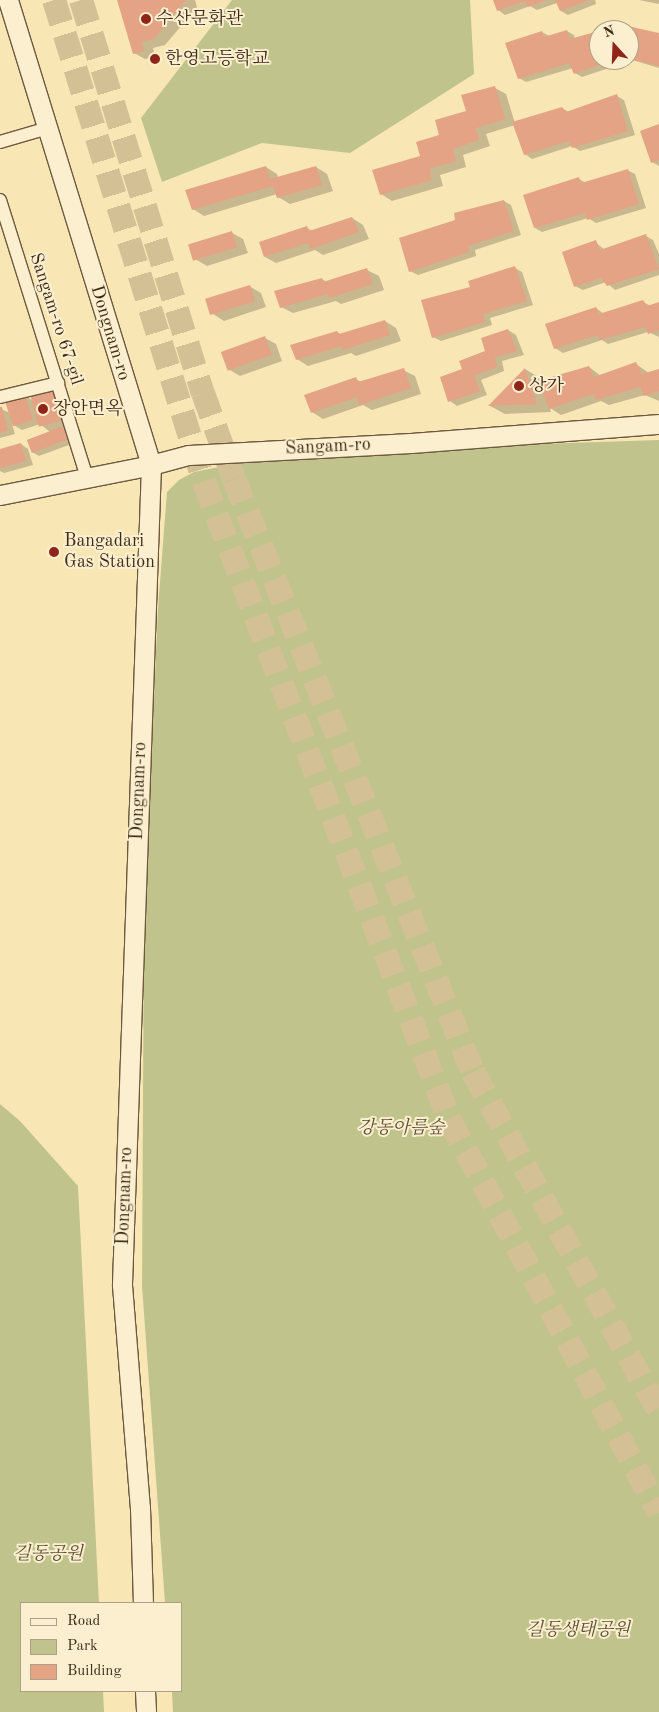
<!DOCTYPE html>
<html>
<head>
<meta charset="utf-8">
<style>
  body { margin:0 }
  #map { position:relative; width:659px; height:1712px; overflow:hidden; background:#f9e6b5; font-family:"Old Standard TT","Noto Serif KR",serif }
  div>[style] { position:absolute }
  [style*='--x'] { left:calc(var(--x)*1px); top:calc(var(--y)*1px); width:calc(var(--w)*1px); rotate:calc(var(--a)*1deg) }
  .green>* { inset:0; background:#c0c48c }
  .shadow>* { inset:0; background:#0003 }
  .building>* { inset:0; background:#e3a384; transform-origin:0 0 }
  .highway-tunnel>* { height:24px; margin-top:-12px; transform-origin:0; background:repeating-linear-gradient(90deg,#d4c095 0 24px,transparent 0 36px) }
  .roads { filter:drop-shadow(1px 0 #6d593e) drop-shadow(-1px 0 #6d593e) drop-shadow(0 1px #6d593e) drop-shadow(0 -1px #6d593e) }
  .street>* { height:12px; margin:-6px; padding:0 6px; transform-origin:6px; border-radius:6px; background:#fbefcf }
  .secondary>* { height:19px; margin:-9.5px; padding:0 9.5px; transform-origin:9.5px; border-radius:9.5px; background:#fbefcf }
  .dots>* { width:14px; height:14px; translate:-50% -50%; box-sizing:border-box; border:2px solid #fbefcf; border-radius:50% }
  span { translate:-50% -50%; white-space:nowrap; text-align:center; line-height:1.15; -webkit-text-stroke:4px #fbefcf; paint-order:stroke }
  .poi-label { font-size:18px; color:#3e2a17 }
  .left { translate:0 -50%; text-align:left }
  .street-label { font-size:18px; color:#3e2a17 }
  .park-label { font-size:18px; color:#5e5034; font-style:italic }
  .legend { position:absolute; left:20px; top:1602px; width:162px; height:90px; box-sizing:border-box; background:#fbefcf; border:1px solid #afa085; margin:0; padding:6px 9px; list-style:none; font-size:15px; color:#3e2a17 }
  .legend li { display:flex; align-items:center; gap:10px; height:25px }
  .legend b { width:25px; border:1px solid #afa085 }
  .north { position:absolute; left:589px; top:20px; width:50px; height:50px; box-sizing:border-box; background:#fbefcf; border:1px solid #afa085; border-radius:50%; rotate:340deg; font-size:14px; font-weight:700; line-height:20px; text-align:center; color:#3e2a17 }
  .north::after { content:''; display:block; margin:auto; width:18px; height:22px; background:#8f2418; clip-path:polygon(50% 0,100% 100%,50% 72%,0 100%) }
</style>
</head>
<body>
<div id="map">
  <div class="green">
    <div style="clip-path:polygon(232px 0,470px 0,474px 74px,350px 153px,262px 143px,162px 182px,141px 118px)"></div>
    <div style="clip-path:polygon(659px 440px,659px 1712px,173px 1712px,172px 1691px,181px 1691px,181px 1603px,165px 1603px,142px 1286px,144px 914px,158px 608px,167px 492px,179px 480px,194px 472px,254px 460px,413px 448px)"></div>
    <div style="clip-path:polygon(0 1104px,20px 1121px,78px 1186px,99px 1603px,21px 1603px,21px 1691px,103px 1691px,104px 1712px,0 1712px)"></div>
  </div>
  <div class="shadow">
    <div style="clip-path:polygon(118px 0,195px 0,197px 7px,165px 45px,153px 48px,155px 57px,145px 59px,134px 53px)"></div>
    <div style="clip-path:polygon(494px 0,595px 0,596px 4px,568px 15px,561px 11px,557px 3px,537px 10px,530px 6px,505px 15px,498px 10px)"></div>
    <div style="clip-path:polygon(639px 0,659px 0,659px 4px)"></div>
    <div style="clip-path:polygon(567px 31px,574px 35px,575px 39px,595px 34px,599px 36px,599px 60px,610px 60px,612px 67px,582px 77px,575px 73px,573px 68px,526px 82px,519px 78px,542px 32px,549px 36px)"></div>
    <div style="clip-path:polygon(659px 34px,659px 68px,629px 59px,629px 44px)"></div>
    <div style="clip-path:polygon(495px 88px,506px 94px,515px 123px,562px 108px,569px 112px,617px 96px,624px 100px,635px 135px,580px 151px,572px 146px,532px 159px,525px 154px,515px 125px,486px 134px,490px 146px,463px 155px,466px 167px,440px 175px,443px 186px,392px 201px,381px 194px)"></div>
    <div style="clip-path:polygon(659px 126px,659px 166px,652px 162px)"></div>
    <div style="clip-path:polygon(266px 167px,277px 174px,278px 178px,316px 167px,327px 174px,333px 191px,290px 204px,278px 197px,277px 194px,204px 216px,193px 209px)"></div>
    <div style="clip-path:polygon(627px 170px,635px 174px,646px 208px,596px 223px,588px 218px,542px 232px,535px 228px,579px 179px,586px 183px)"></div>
    <div style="clip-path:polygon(504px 201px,511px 205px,521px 235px,475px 250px,476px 256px,418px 275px,410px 271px,457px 221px)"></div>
    <div style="clip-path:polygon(352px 218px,363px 225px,369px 239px,323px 255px,315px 250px,276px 263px,265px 257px,307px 228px,313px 231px)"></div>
    <div style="clip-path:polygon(232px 233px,243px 239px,248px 253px,207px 266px,195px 259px)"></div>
    <div style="clip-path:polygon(646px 236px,653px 240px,659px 254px,659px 275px,615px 290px,606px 282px,583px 290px,575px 286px,595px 242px,605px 250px)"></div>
    <div style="clip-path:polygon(515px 268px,522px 272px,533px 305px,490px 318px,492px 325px,441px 341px,433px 337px,472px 288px)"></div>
    <div style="clip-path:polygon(367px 270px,379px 276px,384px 290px,341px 304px,336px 301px,293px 313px,281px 307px,322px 279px,327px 282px)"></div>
    <div style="clip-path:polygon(249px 286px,261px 293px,266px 307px,224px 321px,213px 314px)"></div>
    <div style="clip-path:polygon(643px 302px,651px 306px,659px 303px,659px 337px,648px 332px,608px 344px,602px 340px,563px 353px,555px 348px,596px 308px,604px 314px)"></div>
    <div style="clip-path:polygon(385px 321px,396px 328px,401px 341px,356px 356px,351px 353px,308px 366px,297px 359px,337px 332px,342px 335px)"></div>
    <div style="clip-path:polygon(508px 330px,516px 335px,524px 355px,502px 361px,504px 371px,481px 380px,487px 395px,457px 406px,450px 401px,463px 370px,487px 352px)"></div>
    <div style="clip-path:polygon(265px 338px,276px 344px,282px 361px,240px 376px,228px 369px)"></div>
    <div style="clip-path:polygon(636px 364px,649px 373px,659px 370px,659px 401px,645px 395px,609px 405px,601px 401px,561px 415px,550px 408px,551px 412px,505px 414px,490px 406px,525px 369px,540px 378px,541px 382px,589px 367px,601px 376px)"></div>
    <div style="clip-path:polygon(403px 370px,415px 376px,421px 394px,372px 410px,363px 405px,323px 419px,312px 412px,355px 379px,362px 382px)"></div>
    <div style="clip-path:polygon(52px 389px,60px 393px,77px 442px,39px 456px,32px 452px,50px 432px,40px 424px,22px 430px,12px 424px,15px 434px,0 438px,0 409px,11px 413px,25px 396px,34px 401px)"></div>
    <div style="clip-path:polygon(21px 444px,28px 449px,33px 465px,4px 473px,0 471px,0 450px)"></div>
  </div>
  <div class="building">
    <div style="clip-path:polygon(117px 0,186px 0,154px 39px,142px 42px,144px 51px,133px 54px)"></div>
    <div style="clip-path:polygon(493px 0,546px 0,528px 7px,525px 1px,497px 11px)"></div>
    <div style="clip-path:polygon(555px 0,589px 0,560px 11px)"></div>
    <div style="clip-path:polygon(632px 27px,659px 33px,659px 66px,629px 59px,629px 39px)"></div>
    <div style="clip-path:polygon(567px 30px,570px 39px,595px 32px,599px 44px,599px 60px,604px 60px,605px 63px,574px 74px,569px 63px,518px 79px,505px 43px,542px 31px,544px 37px)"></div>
    <div style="clip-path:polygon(495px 86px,505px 119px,476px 128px,479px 140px,453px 149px,456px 161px,429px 169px,432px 180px,380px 195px,372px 170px,420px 156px,416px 142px,439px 135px,435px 120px,466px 111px,461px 95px)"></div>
    <div style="clip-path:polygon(617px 94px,628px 131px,572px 148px,569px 141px,524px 155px,512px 122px,562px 107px,566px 112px)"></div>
    <div style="clip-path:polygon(659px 124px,659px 160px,651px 163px,640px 131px)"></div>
    <div style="clip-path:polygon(266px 166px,270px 179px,316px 166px,322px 185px,277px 198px,273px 186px,192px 210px,185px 190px)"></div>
    <div style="clip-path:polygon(628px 169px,639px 204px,587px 220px,585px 213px,534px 228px,523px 195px,579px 177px,581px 183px)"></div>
    <div style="clip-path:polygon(504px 200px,514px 231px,468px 246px,469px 252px,409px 272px,399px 238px,455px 220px,454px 213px)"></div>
    <div style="clip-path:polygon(352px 217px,359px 232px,311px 249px,308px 243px,264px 257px,259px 242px,307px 226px,309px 231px)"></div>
    <div style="left:232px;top:231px;width:17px;height:46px;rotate:73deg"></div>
    <div style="clip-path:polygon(646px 234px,659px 269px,607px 286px,601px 278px,574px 287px,562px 252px,596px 240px,600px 250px)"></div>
    <div style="clip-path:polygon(515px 266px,527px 301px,483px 314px,485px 322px,432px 338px,421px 300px,470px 287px,468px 281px)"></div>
    <div style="clip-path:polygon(367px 268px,373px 284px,329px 298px,327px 294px,280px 308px,274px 291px,322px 278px,323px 282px)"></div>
    <div style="left:250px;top:285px;width:17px;height:47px;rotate:73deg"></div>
    <div style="clip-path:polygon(643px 300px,647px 306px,659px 302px,659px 330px,648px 334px,645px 327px,600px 340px,597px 335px,554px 349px,545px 324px,596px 307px,599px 314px)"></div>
    <div style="clip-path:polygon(385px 320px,390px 335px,343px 350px,342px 346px,296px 360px,290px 345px,337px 331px,339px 334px)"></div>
    <div style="clip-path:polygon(508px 329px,517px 351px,495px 357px,497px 367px,474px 376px,480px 391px,448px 402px,440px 377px,462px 369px,459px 361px,485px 351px,481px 338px)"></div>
    <div style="left:265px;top:336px;width:20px;height:47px;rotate:70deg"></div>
    <div style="clip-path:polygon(636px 362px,642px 374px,659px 369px,659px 391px,644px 396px,640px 387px,596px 400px,593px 394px,549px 409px,538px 381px,589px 366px,594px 377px)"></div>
    <div style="clip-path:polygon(404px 368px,411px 388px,359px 405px,357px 397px,311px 413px,304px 395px,356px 377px,358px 382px)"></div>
    <div style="clip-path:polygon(525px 368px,537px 404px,488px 406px)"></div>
    <div style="left:52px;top:387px;width:35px;height:23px;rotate:75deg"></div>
    <div style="left:25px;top:395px;width:26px;height:21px;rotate:72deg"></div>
    <div style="clip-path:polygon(0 407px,2px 407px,8px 430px,0 433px)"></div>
    <div style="left:66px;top:425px;width:14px;height:42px;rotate:69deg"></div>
    <div style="clip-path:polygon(21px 443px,26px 461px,0 468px,0 449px)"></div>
  </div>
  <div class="highway-tunnel">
    <div style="--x:54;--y:0;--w:505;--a:72.71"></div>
    <div style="--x:204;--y:482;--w:682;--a:68.96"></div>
    <div style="--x:449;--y:1119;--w:446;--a:61.9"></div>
    <div style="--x:81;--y:0;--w:412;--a:72.8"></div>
    <div style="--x:203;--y:393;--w:91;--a:70.2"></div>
    <div style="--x:234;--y:479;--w:639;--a:68.05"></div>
    <div style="--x:473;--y:1072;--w:388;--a:61.3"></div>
  </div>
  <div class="roads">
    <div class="street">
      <div style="--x:0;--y:142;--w:50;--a:-16.3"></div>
      <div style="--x:0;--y:200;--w:290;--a:72.6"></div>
      <div style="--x:0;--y:397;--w:60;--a:-13.6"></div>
    </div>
    <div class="secondary">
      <div style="--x:8;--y:0;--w:486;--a:72.9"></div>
      <div style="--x:151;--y:465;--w:821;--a:92.03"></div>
      <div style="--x:122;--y:1285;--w:224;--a:85.4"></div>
      <div style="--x:140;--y:1508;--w:95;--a:88.2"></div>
      <div style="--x:0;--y:495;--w:154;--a:-11.2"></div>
      <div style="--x:151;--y:465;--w:39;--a:-15"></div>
      <div style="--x:189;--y:455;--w:222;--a:-3.1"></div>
      <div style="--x:411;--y:443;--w:249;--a:-4.4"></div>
      <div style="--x:145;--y:1691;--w:21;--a:87"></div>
    </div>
  </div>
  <div class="dots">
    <div style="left:146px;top:19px;background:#8f2418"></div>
    <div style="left:155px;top:59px;background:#8f2418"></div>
    <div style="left:519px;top:386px;background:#8f2418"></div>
    <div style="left:43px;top:409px;background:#8f2418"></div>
    <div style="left:54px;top:552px;background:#8f2418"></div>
  </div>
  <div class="poi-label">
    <span class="left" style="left:156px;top:19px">수산문화관</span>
    <span class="left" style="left:165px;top:59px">한영고등학교</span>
    <span class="left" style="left:529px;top:386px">상가</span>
    <span class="left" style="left:53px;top:409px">장안면옥</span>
    <span class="left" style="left:64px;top:552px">Bangadari<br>Gas Station</span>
  </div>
  <div class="street-label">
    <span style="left:56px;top:319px;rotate:72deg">Sangam-ro 67-gil</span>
    <span style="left:110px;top:333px;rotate:73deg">Dongnam-ro</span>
    <span style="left:328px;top:447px;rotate:-3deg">Sangam-ro</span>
    <span style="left:139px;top:791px;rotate:-88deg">Dongnam-ro</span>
    <span style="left:125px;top:1196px;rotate:-88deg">Dongnam-ro</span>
  </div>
  <div class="park-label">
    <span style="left:401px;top:1128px">강동아름숲</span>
    <span style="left:48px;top:1554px">길동공원</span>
    <span style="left:578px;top:1630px">길동생태공원</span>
  </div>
  <ul class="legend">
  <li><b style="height:6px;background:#fbefcf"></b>Road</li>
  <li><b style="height:14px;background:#c0c48c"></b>Park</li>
  <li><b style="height:14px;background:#e3a384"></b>Building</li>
  </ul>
  <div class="north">N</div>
</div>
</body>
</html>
